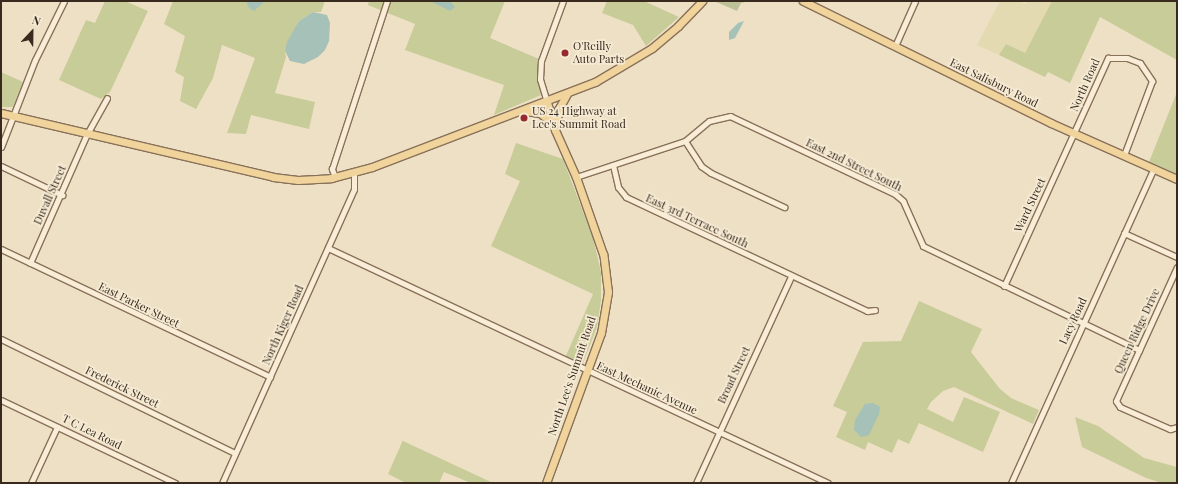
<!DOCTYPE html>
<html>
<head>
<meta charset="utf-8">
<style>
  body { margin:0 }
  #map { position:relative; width:1178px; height:484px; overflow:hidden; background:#eee0c4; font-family:"Playfair Display",serif }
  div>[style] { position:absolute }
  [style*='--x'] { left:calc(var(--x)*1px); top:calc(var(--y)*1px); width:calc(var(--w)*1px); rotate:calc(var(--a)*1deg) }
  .farmland>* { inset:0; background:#e4dab1 }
  .green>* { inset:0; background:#c8cc98 }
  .cemetery>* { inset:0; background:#bdc197 }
  .water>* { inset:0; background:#a6c1b8 }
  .roads { filter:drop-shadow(1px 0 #88715a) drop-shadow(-1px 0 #88715a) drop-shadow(0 1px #88715a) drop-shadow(0 -1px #88715a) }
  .minor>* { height:5px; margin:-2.5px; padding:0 2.5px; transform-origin:2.5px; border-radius:2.5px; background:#f9edd7 }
  .major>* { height:7px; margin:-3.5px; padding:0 3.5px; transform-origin:3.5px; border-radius:3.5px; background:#f1d39c }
  .dots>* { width:11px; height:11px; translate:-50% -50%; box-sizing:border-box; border:2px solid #f5ead3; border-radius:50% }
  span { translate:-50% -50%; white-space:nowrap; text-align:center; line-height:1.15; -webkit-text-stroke:3.5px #f5ead3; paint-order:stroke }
  .poi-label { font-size:11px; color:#382a1e }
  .left { translate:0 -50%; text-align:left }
  .street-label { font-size:11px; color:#382a1e }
  .frame { position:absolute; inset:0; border:2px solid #382a1e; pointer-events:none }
  .north { position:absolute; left:12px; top:12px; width:40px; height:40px; -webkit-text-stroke:3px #f5ead3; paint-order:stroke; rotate:22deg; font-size:11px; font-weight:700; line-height:16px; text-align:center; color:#382a1e }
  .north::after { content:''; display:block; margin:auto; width:14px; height:18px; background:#382a1e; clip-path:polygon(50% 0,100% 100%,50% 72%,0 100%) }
</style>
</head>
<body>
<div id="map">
  <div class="farmland">
    <div style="clip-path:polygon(1000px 1px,1019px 1px,1025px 4px,1027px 1px,1052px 1px,1025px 54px,1006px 44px,999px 55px,977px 45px)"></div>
  </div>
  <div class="green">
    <div style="clip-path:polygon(105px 1px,125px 1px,148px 11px,110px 92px,101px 99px,59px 80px,86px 20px,95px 23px)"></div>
    <div style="clip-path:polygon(173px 1px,325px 1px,321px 12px,313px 12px,299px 21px,285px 51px,286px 57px,275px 93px,315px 102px,309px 129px,251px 115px,246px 134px,227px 133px,255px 58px,222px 45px,213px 78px,196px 109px,180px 101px,184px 77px,175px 72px,185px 36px,164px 24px)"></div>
    <div style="clip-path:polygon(369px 1px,505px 1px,490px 38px,539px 59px,537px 74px,541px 95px,494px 115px,504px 85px,405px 50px,415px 24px,368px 5px)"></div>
    <div style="clip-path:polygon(607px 1px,644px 1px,679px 17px,646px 46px,633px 25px,602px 13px)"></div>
    <div style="clip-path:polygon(1052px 1px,1177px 1px,1177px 60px,1100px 17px,1070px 83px,1048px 72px,1045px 77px,999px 55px,1006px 44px,1025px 53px)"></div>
    <div style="clip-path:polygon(1px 72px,23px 82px,13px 107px,1px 107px)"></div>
    <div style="clip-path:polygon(1177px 92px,1177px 174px,1149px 162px)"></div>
    <div style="clip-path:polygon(516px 143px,563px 159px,593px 238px,601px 272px,601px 301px,597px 327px,583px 363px,565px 358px,593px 294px,491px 246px,520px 181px,505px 174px)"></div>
    <div style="clip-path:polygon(919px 301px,982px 329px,971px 352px,1000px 389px,1011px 398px,1039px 410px,1033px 424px,954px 387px,943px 391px,931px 402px,927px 409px,953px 422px,964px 397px,1000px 412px,983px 452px,919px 423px,909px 444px,898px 439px,892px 453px,868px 442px,865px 450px,836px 437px,847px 412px,833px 406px,863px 342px,901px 341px)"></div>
    <div style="clip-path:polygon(1075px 417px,1098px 426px,1144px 458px,1177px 467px,1177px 483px,1162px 483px,1146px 478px,1082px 447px)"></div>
    <div style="clip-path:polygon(403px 440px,403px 441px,493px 483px,471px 483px,444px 472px,439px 483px,406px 483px,388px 474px)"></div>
  </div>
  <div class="cemetery">
    <div style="clip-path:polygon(714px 1px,750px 1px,741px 3px,737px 11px)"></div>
  </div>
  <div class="water">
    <div style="clip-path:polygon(246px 1px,263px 1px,263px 3px,254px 11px,249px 8px)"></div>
    <div style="clip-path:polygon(430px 1px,450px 1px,455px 7px,450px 11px)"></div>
    <div style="clip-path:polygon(313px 12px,327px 15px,330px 23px,329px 41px,325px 50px,318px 57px,304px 64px,290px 61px,285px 51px,287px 42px,299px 21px)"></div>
    <div style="clip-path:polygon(744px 21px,735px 38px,729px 40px,729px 32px,738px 23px)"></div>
    <div style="clip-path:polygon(873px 403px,880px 407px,879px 414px,869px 435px,861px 437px,854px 430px,855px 420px,865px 404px)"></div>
  </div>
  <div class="roads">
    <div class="minor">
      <div style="--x:895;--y:46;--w:49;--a:-66"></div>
      <div style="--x:547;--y:102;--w:24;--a:-107"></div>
      <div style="--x:540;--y:79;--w:18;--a:-87"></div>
      <div style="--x:541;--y:61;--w:64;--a:-69.9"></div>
      <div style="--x:685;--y:141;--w:30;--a:57"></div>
      <div style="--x:701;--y:166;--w:12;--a:35"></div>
      <div style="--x:711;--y:173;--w:81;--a:25"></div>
      <div style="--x:1;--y:147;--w:93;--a:-68.7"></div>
      <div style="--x:35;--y:60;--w:66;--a:-63.8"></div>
      <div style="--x:613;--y:165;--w:23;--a:77"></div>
      <div style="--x:618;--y:187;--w:13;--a:51"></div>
      <div style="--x:626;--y:197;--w:267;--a:25.3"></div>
      <div style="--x:867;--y:311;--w:8;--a:-7"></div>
      <div style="--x:1;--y:166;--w:68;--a:25.4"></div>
      <div style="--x:335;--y:177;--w:9;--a:-111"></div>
      <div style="--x:332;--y:169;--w:177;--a:-71.9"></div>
      <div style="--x:576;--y:177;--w:115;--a:-18.3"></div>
      <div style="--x:685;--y:141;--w:31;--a:-40"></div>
      <div style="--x:709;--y:121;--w:22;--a:-13"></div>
      <div style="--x:730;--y:116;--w:183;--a:25.3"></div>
      <div style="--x:895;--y:194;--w:11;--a:41"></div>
      <div style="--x:903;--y:201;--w:49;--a:66"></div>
      <div style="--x:923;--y:246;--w:240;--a:25.7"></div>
      <div style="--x:1124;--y:233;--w:58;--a:24.4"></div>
      <div style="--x:328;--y:248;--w:552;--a:25.17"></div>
      <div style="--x:1;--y:249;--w:298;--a:25.4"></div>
      <div style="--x:30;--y:263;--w:141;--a:-66.2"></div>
      <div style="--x:87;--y:134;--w:41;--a:-60.9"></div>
      <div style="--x:1177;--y:267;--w:147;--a:114.5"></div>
      <div style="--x:1116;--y:401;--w:7;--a:56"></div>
      <div style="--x:1120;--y:407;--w:55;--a:23.7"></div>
      <div style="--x:1170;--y:429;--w:7;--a:-16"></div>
      <div style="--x:1004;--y:286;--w:251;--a:-65.5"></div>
      <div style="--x:1108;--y:58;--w:19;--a:0"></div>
      <div style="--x:1127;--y:58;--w:14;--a:21"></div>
      <div style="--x:1140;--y:63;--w:22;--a:56"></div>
      <div style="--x:1152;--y:81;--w:79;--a:110.7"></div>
      <div style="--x:1;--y:339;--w:260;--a:26"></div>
      <div style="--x:1;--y:400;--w:193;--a:25.5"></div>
      <div style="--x:31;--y:483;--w:62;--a:-65.1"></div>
      <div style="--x:222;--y:483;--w:322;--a:-65.8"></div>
      <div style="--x:354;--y:189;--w:16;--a:-90"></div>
      <div style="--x:696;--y:483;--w:228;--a:-65.3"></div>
      <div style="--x:1011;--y:483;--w:346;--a:-65.6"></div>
    </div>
    <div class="major">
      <div style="--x:803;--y:1;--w:276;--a:26.2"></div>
      <div style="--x:1051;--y:123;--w:138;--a:24"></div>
      <div style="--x:525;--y:111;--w:15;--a:8"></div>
      <div style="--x:540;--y:113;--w:14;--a:39"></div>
      <div style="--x:1;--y:113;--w:279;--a:13.2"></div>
      <div style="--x:273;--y:177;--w:25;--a:7"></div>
      <div style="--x:298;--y:180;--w:33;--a:-3"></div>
      <div style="--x:331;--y:178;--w:42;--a:-15"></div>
      <div style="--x:372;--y:167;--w:239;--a:-20.9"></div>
      <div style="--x:595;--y:82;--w:66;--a:-30.8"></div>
      <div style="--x:652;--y:48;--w:34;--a:-40"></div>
      <div style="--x:678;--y:26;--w:35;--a:-46"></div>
      <div style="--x:557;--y:123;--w:13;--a:-86"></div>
      <div style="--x:558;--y:110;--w:18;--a:-61"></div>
      <div style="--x:546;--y:483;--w:160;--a:-69.9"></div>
      <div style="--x:601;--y:333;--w:42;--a:-80.3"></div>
      <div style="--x:608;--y:292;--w:38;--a:-97"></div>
      <div style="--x:603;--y:254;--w:82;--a:-109.3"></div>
      <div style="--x:576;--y:177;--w:51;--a:-114.1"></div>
      <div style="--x:555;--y:130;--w:29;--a:-106"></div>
    </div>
  </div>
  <div class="dots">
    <div style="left:565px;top:53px;background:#972a2f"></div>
    <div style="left:524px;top:118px;background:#972a2f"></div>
  </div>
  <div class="poi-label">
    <span class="left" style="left:573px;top:53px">O'Reilly<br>Auto Parts</span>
    <span class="left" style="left:532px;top:118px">US 24 Highway at<br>Lee's Summit Road</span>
  </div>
  <div class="street-label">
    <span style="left:994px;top:83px;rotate:26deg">East Salisbury Road</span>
    <span style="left:1085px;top:85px;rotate:-66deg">North Road</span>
    <span style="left:854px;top:165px;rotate:26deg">East 2nd Street South</span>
    <span style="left:50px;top:195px;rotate:-66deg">Duvall Street</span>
    <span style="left:1030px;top:205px;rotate:-65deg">Ward Street</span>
    <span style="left:697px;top:221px;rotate:25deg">East 3rd Terrace South</span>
    <span style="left:139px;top:305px;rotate:26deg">East Parker Street</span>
    <span style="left:1073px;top:321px;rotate:-65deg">Lacy Road</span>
    <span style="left:283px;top:325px;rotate:-66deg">North Kiger Road</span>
    <span style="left:1137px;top:331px;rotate:-65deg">Queen Ridge Drive</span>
    <span style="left:734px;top:375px;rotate:-65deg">Broad Street</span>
    <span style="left:572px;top:376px;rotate:-71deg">North Lee's Summit Road</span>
    <span style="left:122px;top:387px;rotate:26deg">Frederick Street</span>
    <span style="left:647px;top:388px;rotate:25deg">East Mechanic Avenue</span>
    <span style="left:92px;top:432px;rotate:26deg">T C Lea Road</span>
  </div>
  <div class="frame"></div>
  <div class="north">N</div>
</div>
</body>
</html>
